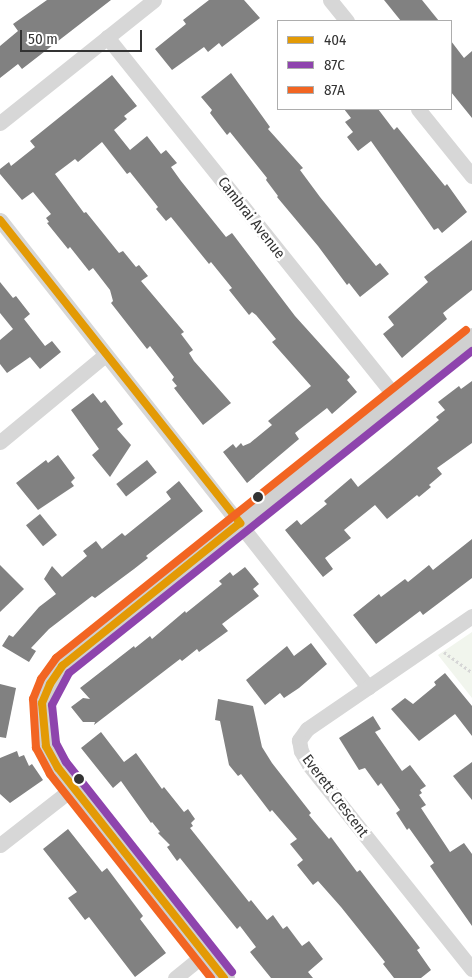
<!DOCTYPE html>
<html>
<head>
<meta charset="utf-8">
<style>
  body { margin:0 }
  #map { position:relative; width:472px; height:978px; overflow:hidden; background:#fff; font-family:"Fira Sans Condensed",sans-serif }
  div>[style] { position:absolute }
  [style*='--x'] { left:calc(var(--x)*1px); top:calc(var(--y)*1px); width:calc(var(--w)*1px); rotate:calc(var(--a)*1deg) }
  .green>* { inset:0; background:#f1f5ed }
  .building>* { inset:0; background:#818181; transform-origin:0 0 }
  .path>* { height:3px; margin-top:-1.5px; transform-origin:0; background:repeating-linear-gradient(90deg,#d6d6d6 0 2.5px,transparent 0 5px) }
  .street>* { height:15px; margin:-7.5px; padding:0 7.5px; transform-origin:7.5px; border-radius:7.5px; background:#d7d7d7 }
  .secondary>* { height:21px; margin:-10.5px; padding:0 10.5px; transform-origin:10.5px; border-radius:10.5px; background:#d0d0d0 }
  .bus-1>* { height:8px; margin:-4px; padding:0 4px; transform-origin:4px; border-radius:4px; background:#e39a05 }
  .bus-2>* { height:8px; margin:-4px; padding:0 4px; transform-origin:4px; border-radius:4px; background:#8e44ad }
  .bus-3>* { height:8px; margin:-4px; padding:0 4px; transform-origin:4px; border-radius:4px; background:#f26522 }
  .dots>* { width:14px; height:14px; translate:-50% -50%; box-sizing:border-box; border:2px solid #fff; border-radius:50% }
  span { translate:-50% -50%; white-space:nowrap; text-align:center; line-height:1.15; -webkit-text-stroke:5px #fff; paint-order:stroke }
  .street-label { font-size:15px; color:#333 }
  .legend { position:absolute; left:277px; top:20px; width:175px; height:90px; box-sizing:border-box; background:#fff; border:1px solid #adadad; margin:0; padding:6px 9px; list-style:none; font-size:15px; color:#333 }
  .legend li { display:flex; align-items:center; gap:10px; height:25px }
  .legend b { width:25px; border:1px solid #adadad }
  .scale { position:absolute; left:20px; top:30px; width:122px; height:22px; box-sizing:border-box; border:2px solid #333; border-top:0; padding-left:6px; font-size:15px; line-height:18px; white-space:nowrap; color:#333; -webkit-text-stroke:4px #fff; paint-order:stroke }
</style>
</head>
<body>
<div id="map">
  <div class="green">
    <div style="clip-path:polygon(472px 632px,472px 698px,438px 655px)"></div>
  </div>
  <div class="building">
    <div style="clip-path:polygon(47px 0,111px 0,22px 69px,18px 64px,0 78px,0 46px,18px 31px,13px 24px)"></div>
    <div style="clip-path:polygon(209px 0,244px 0,260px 18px,222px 47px,219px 43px,208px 52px,204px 47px,172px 70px,155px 49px,186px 24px,183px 20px)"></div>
    <div style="clip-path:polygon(384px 0,422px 0,439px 21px,401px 21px)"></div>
    <div style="clip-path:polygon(451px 41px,464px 58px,472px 51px,472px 118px,451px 92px)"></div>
    <div style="clip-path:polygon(231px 73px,270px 127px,268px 129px,303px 168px,300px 170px,320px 197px,376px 266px,380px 263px,389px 274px,360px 297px,349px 283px,347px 285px,318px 246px,277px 197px,278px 196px,266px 180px,267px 178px,230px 132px,227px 135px,210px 113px,212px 110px,201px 97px)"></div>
    <div style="clip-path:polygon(112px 75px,137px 106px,124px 116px,127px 119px,114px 130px,130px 150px,147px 136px,161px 154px,166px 150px,177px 163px,171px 167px,181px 181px,226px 237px,232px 233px,295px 316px,350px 377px,347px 380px,357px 392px,332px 414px,327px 408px,295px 433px,299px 439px,247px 483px,223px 452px,233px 444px,236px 448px,241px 443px,243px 446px,250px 443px,272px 425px,268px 421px,311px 386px,272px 342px,276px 339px,256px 315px,252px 312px,249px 315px,229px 290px,232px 288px,211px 262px,209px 264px,171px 217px,166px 221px,156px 209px,158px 207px,130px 172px,127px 174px,102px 142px,78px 162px,75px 159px,55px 174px,84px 213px,86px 212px,119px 253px,123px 251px,136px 267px,139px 265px,148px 276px,141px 281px,184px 332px,181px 334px,193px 350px,189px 353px,194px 361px,231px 403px,203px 425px,174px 388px,177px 386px,172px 380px,174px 377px,150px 346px,147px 349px,111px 303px,113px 301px,110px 290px,93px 268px,89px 271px,70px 247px,68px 249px,47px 223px,49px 222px,46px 218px,51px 214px,33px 192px,22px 200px,0 174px,0 169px,9px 162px,11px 166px,35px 147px,30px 141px)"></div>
    <div style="clip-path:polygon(344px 109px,378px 109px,394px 130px,397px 127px,445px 186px,447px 184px,467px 212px,442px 233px,438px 228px,434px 230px,371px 141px,358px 151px,347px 137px,353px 132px,345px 122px,351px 118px)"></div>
    <div style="clip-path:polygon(472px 240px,472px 290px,443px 313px,447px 319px,402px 358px,383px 334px,394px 325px,388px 317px,428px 282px,424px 277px)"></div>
    <div style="clip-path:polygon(0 282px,13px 298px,16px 296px,30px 314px,24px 319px,45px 346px,52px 341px,61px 352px,40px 369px,30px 357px,7px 373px,0 364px,0 340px,13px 329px,0 313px)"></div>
    <div style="clip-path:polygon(472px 381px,472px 443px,437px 468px,442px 474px,429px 485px,431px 487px,419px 497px,417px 495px,387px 519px,375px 505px,344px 530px,351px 538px,325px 558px,333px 569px,323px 577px,285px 530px,297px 520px,301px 525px,327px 504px,324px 501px,351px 478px,358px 487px,390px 461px,439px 420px,436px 417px,445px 410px,438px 402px,459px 386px,461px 389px)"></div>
    <div style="clip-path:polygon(93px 393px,101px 403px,105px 400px,123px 424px,117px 429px,131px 445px,110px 477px,92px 455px,99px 449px,71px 410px)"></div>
    <div style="clip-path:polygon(58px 455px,75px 478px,71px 482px,74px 486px,38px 510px,16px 483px,46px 460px,48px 463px)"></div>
    <div style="left:147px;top:460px;width:16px;height:39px;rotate:52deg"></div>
    <div style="clip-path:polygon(179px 481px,203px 511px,146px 556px,148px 558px,134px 569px,95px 598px,92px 596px,49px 629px,31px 648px,36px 651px,29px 662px,2px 646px,9px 635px,13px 637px,39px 607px,56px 594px,44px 579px,52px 566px,62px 577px,87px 556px,83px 551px,96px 541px,102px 549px,122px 533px,125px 536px,171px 499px,166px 492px)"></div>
    <div style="left:40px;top:514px;width:27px;height:18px;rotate:51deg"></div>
    <div style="clip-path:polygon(472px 539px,472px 578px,423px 615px,420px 611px,376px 644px,353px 615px,379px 594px,381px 597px,405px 579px,408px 582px,429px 565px,433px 570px)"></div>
    <div style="clip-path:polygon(0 565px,24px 589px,0 612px)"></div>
    <div style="clip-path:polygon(245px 567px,259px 584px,253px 589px,259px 596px,222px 624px,228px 631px,199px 652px,197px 649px,182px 661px,180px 659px,94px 725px,95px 722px,83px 722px,71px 707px,83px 698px,90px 699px,80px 688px,134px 646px,135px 648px,150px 636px,152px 639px,185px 611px,186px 613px,222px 584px,219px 581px,230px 572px,233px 576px)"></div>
    <div style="clip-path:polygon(311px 643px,327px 664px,299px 688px,284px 698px,280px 693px,265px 705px,246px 680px,287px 646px,294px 656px)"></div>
    <div style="clip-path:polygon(445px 673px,472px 706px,472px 736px,455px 714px,419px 741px,391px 709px,405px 698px,413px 704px,436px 685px,434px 682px)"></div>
    <div style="clip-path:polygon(0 684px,16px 688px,6px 738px,0 737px)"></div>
    <div style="clip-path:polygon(218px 699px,253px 706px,262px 747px,272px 763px,311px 813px,309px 815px,329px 839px,331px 837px,357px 872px,360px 870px,414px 940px,420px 948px,417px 950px,431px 970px,421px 978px,394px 978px,383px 964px,385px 962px,341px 907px,318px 881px,313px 885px,297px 865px,303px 860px,290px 844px,297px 839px,272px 810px,270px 812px,241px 774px,238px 776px,229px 765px,220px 721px,215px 720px)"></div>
    <div style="clip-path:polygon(373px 716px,381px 729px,375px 732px,402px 771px,410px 765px,426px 786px,420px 790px,422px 793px,419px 795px,426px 805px,421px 808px,450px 852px,464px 843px,472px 854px,472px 926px,430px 866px,434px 863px,409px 828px,407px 830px,396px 813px,400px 810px,381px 783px,378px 786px,365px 768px,359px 770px,339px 738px)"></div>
    <div style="clip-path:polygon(101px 732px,124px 762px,136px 753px,162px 789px,164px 787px,184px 812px,188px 809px,195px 819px,191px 823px,193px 826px,190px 828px,249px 902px,251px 900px,267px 920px,273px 915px,283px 929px,287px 926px,302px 946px,309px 941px,323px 959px,308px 972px,313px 978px,271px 978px,250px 952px,256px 947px,240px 926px,237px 929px,180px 858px,177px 861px,167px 847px,170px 845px,158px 833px,160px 832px,152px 822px,151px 823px,121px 781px,113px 788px,81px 748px)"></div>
    <div style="clip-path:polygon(17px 751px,19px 757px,24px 755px,29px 766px,32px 764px,43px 780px,10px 803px,0 794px,0 758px)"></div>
    <div style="clip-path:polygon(472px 762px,472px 800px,453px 776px)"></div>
    <div style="clip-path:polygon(68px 829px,102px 872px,107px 868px,143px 916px,140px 919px,166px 953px,135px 977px,89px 917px,85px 920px,68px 898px,77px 892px,43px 849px)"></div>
  </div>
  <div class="path">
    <div style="--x:444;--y:652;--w:34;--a:36"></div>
  </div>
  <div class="street">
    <div style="--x:330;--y:0;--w:27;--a:51"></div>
    <div style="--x:107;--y:37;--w:462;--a:51.3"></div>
    <div style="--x:418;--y:109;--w:86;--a:51.1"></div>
    <div style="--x:0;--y:123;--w:197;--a:-38.6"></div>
    <div style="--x:0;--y:220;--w:595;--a:51.76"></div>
    <div style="--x:0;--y:442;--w:136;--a:-39.6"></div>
    <div style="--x:472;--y:616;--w:200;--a:145.6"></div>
    <div style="--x:307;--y:729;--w:14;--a:126"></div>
    <div style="--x:299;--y:740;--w:11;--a:80"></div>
    <div style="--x:301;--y:751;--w:16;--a:60"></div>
    <div style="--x:309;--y:765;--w:261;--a:51.4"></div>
    <div style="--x:0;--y:845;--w:93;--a:-38"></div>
    <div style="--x:175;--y:978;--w:38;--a:-39"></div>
  </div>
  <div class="secondary">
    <div style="--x:224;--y:978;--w:268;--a:-128.3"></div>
    <div style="--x:58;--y:768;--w:25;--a:-119"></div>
    <div style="--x:46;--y:746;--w:43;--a:-95.3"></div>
    <div style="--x:42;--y:703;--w:21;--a:-67"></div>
    <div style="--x:50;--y:684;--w:22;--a:-56"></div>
    <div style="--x:62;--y:666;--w:525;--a:-38.66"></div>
  </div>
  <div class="bus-1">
    <div style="--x:0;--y:220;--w:387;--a:51.6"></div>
    <div style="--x:224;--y:978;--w:268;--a:-128.3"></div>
    <div style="--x:58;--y:768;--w:25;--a:-119"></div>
    <div style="--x:46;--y:746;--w:43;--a:-95.3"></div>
    <div style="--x:42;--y:703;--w:21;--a:-67"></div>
    <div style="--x:50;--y:684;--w:22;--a:-56"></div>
    <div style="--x:62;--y:666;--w:228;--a:-38.8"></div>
  </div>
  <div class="bus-2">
    <div style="--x:232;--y:972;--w:268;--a:-128.3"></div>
    <div style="--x:66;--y:762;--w:21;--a:-118"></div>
    <div style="--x:56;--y:743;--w:38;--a:-96"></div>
    <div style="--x:52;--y:705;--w:36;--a:-62"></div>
    <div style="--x:69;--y:673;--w:516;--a:-38.63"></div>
  </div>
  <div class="bus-3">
    <div style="--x:211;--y:978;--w:260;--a:-128.3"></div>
    <div style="--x:50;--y:774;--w:30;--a:-118"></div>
    <div style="--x:36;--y:748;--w:49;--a:-93.5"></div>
    <div style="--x:33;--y:699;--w:22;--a:-68"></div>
    <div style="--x:41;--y:679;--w:26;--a:-54"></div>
    <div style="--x:56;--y:658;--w:525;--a:-38.66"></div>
  </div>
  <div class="dots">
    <div style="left:258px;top:497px;background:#333"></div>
    <div style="left:79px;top:779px;background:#333"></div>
  </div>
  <div class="street-label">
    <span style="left:251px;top:218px;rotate:52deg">Cambrai Avenue</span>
    <span style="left:335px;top:796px;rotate:53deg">Everett Crescent</span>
  </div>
  <ul class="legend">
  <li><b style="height:6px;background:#e39a05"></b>404</li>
  <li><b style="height:6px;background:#8e44ad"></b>87C</li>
  <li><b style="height:6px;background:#f26522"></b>87A</li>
  </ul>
  <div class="scale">50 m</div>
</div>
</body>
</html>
